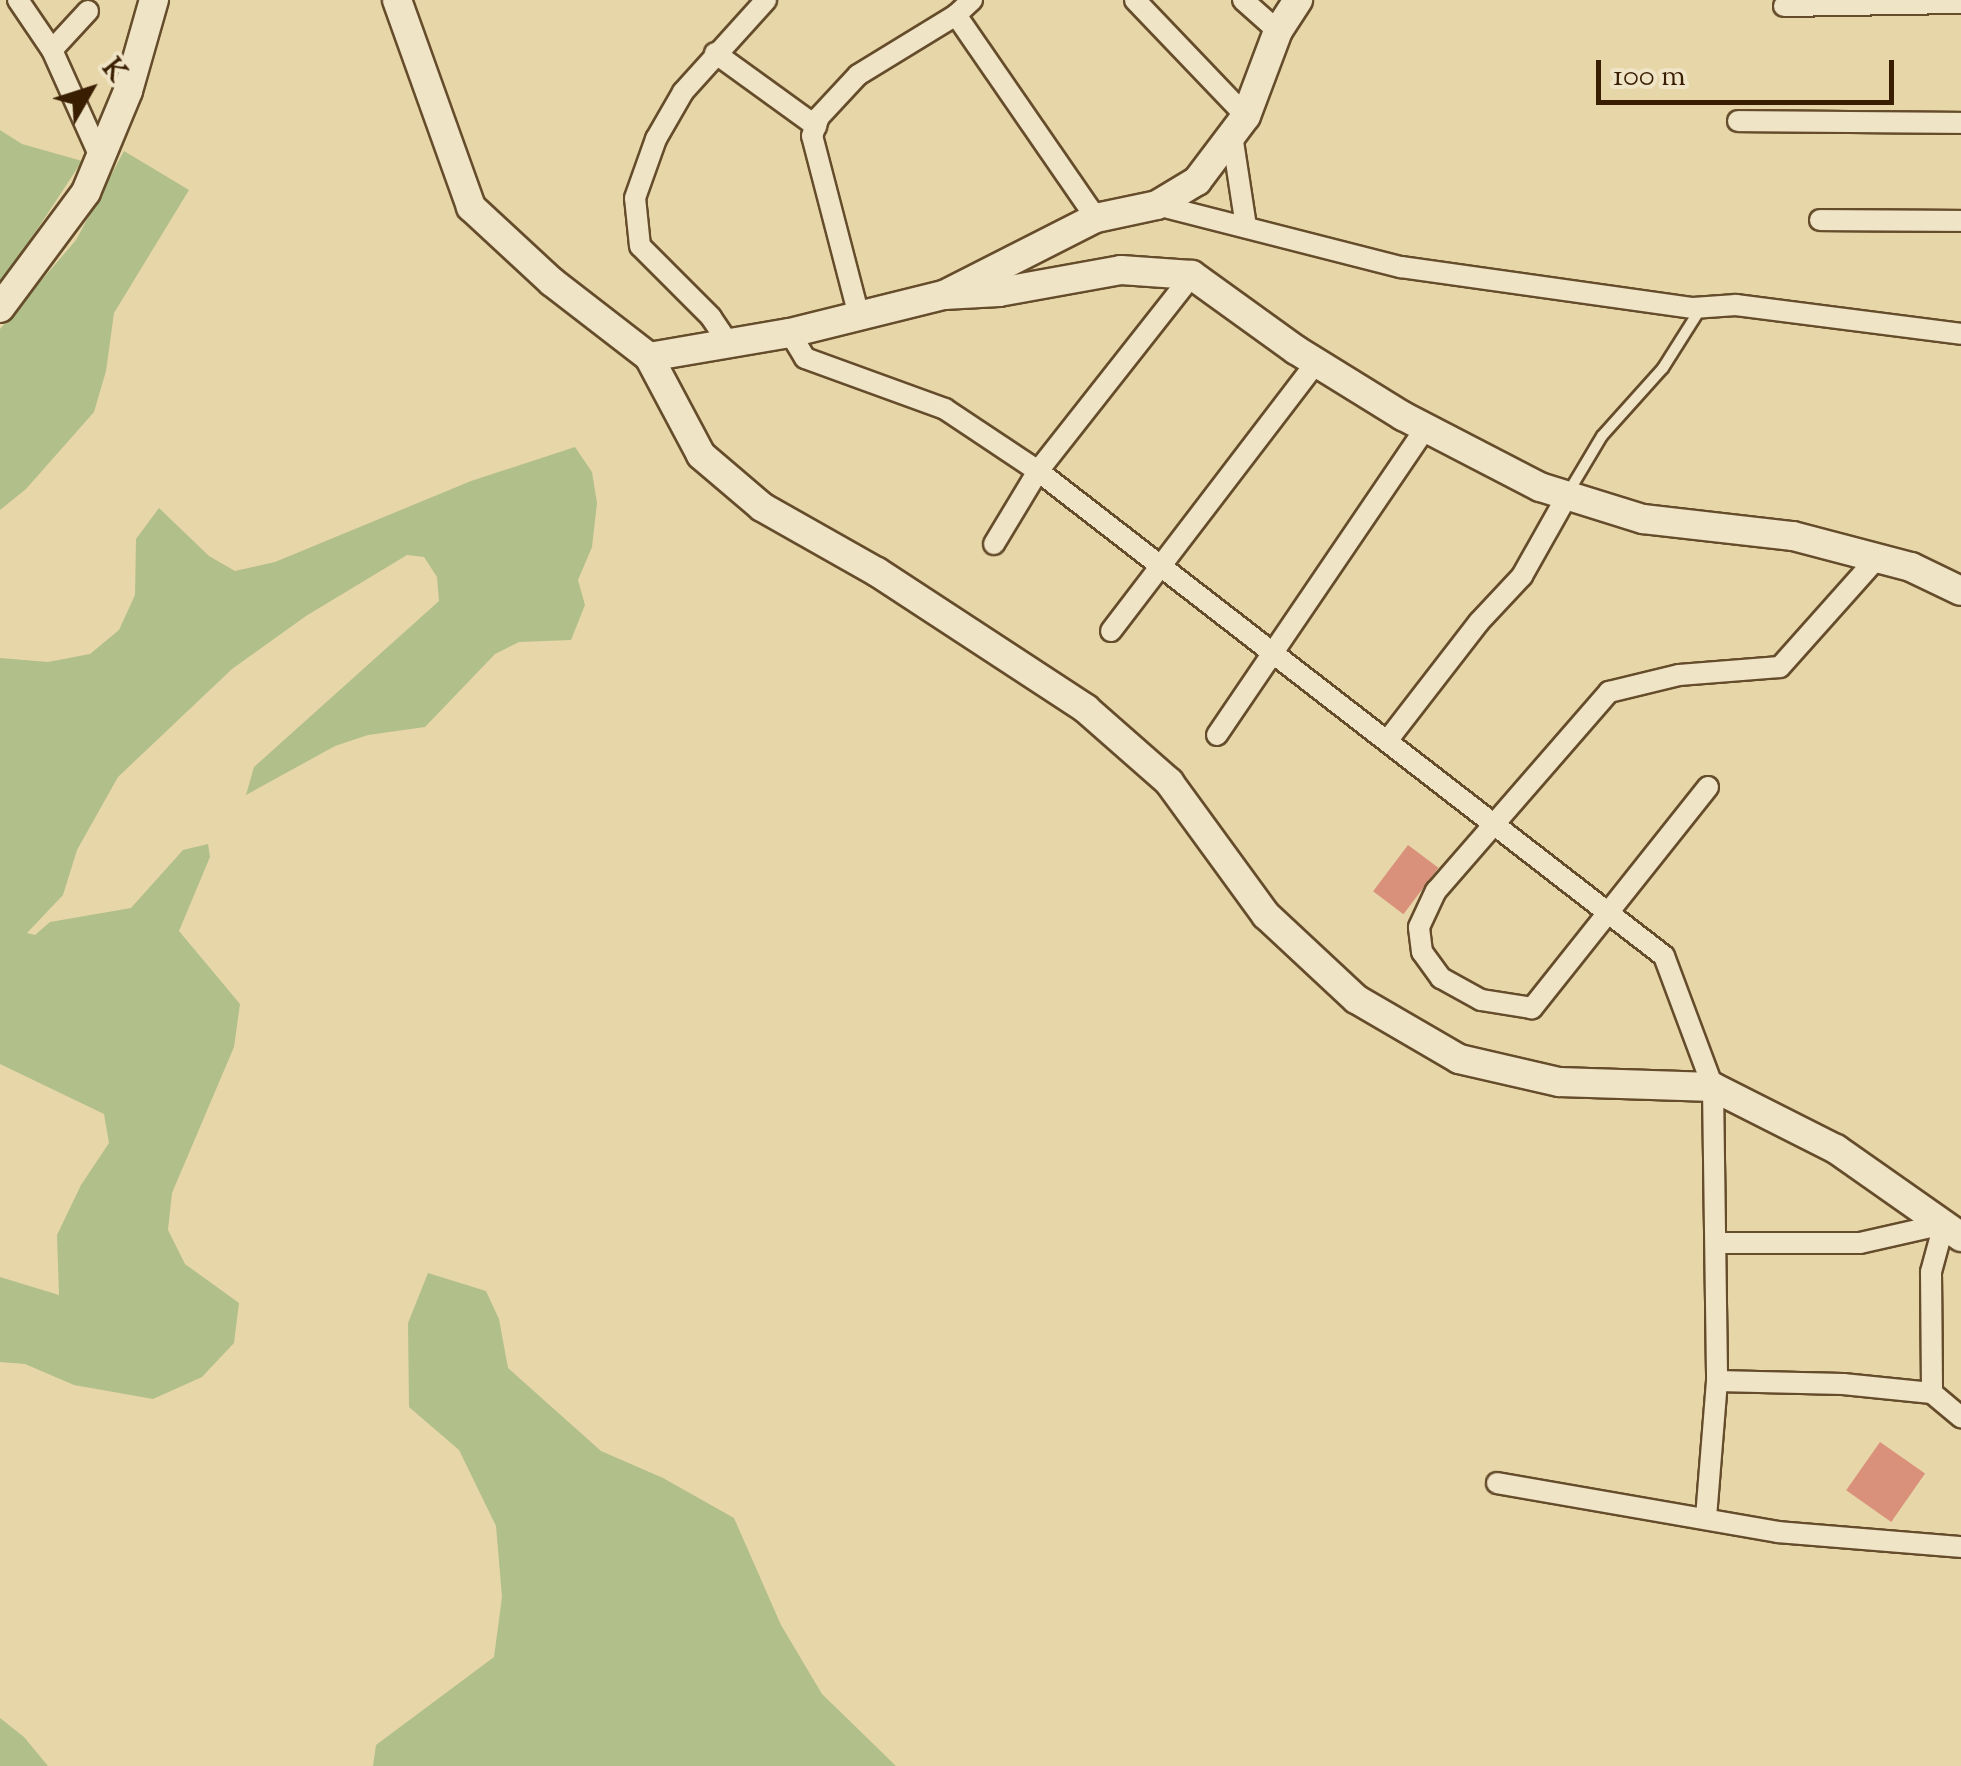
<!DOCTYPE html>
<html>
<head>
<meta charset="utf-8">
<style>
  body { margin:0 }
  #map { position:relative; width:1961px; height:1766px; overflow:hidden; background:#e7d6a8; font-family:"Sorts Mill Goudy",serif }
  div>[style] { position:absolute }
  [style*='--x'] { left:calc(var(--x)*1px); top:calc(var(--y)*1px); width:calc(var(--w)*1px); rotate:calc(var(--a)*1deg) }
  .green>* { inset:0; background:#b1bf8b }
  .building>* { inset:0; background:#d9917c; transform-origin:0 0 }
  .roads { filter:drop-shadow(2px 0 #654c2b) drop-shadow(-2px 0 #654c2b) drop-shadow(0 2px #654c2b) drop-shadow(0 -2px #654c2b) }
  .lane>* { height:10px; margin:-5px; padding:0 5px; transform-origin:5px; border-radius:5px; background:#efe4c6 }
  .street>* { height:20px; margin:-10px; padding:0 10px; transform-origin:10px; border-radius:10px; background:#efe4c6 }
  .secondary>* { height:28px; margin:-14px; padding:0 14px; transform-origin:14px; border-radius:14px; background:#efe4c6 }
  span { translate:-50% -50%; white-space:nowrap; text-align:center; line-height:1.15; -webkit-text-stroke:8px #efe4c6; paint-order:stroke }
  .north { position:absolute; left:40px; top:40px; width:100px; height:100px; -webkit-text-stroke:8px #efe4c6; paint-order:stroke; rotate:51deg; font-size:28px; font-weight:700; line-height:40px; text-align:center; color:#3a1e01 }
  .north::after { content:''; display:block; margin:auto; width:35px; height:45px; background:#3a1e01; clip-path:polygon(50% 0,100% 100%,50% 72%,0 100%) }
  .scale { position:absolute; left:1596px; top:60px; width:298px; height:45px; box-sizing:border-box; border:5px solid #3a1e01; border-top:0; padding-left:12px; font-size:30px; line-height:35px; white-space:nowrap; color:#3a1e01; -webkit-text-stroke:8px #efe4c6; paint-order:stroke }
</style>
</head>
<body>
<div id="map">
  <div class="green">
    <div style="clip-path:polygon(0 130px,22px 144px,82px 161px,0 286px)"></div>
    <div style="clip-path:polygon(124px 151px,189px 190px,114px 313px,106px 371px,94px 412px,26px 489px,0 510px,0 329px,76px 240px)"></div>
    <div style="clip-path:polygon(575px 447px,592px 472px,597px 503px,592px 547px,578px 580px,585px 605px,571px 640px,519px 642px,495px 654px,425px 727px,368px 735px,335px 746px,246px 795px,254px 767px,439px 601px,437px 577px,424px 557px,407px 555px,306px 616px,232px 669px,118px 777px,77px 850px,63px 895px,27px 933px,35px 935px,50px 922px,131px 908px,183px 850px,208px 844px,210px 857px,179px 931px,240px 1004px,234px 1047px,172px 1193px,168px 1230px,185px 1264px,239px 1303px,234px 1343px,202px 1377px,153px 1399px,74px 1385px,25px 1364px,0 1362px,0 1277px,59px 1295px,57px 1235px,81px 1185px,109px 1143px,104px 1114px,0 1064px,0 658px,48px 662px,90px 654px,119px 630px,135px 595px,136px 539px,159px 508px,209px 556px,235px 571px,275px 562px,471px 481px)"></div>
    <div style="clip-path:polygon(428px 1273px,486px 1291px,499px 1319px,508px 1368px,601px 1451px,663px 1478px,734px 1518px,781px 1625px,822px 1694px,896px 1766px,373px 1766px,376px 1745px,494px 1657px,502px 1597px,496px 1526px,459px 1450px,409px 1407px,408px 1323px)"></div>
    <div style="clip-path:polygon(0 1718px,24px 1737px,48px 1766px,0 1766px)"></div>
  </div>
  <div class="building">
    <div style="left:1408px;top:845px;width:38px;height:58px;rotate:37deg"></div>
    <div style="left:1880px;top:1442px;width:55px;height:59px;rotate:35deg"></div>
  </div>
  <div class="roads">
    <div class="lane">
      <div style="--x:1568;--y:493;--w:66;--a:-59.2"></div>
      <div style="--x:1602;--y:436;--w:91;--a:-48.1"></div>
      <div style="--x:1663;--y:368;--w:71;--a:-57.7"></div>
    </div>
    <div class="street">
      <div style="--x:18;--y:0;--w:60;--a:55.8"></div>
      <div style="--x:52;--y:50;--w:117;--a:65.8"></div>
      <div style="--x:1135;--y:0;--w:161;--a:46.3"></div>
      <div style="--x:1243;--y:0;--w:47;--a:41.5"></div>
      <div style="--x:1784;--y:6;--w:177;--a:-1"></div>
      <div style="--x:956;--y:15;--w:247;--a:55.4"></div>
      <div style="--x:52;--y:50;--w:53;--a:-47.3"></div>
      <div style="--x:715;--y:53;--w:125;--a:35.9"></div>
      <div style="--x:1738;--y:121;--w:223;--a:0.5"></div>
      <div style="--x:1232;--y:135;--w:93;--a:81.3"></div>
      <div style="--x:1157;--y:205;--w:252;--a:14.3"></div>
      <div style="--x:1401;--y:267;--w:295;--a:8"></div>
      <div style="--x:1693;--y:308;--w:43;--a:-4"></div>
      <div style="--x:1736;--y:305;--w:227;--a:7.3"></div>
      <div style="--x:1820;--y:220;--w:141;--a:0.4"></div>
      <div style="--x:859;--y:316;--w:186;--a:-104.6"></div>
      <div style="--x:812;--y:136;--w:20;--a:-70"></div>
      <div style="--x:819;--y:117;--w:57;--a:-47.1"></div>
      <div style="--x:858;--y:75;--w:115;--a:-31.5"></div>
      <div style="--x:956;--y:15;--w:22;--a:-43"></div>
      <div style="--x:790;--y:333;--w:29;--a:59"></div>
      <div style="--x:805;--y:358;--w:149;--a:20"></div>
      <div style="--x:945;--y:409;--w:112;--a:33.7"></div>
      <div style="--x:1038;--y:471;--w:792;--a:37.77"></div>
      <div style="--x:1664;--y:956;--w:140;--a:69.5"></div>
      <div style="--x:1713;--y:1087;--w:294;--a:89.2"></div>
      <div style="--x:1717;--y:1381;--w:138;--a:94.6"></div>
      <div style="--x:729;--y:344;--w:32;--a:-124"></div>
      <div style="--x:711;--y:317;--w:100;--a:-135"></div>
      <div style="--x:640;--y:246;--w:48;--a:-95.9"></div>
      <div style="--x:635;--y:198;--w:63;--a:-70.4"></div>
      <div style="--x:656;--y:139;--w:54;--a:-60.1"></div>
      <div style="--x:683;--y:92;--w:124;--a:-47.9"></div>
      <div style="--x:994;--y:544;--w:85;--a:-58.9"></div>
      <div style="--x:1038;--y:471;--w:249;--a:-51.8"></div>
      <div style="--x:1111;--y:631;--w:339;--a:-52.6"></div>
      <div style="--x:1217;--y:735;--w:371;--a:-55.8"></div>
      <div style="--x:1387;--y:741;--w:150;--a:-52.3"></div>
      <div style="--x:1479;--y:622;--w:63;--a:-46.9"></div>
      <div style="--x:1522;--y:576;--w:92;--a:-60.6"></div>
      <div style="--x:1708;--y:787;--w:283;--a:128.5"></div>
      <div style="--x:1532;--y:1008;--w:52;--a:-171.1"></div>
      <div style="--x:1481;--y:1000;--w:46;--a:-151.2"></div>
      <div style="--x:1441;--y:978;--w:32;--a:-126"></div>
      <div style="--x:1422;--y:952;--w:25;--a:-97"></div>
      <div style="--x:1419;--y:927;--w:40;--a:-65"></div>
      <div style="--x:1436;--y:891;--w:264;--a:-49"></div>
      <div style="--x:1609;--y:692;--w:72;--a:-13.7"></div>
      <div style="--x:1679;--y:675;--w:101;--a:-4.5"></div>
      <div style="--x:1780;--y:667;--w:146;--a:-48.3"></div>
      <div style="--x:1716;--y:1243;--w:144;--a:0"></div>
      <div style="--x:1860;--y:1243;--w:86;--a:-12.7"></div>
      <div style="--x:1944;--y:1224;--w:50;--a:105.2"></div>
      <div style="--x:1931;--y:1272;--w:121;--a:89.5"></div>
      <div style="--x:1717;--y:1381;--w:126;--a:1.4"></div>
      <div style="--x:1843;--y:1384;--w:89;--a:5.8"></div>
      <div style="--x:1932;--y:1393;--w:38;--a:40"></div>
      <div style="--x:1497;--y:1483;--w:285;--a:9.9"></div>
      <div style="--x:1778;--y:1532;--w:184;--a:4.7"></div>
    </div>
    <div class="secondary">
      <div style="--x:397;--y:0;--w:220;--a:70.3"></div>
      <div style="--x:471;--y:207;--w:110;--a:42.8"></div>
      <div style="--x:552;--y:282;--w:123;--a:37.7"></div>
      <div style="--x:649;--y:357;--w:111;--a:62"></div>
      <div style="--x:701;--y:455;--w:80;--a:40.4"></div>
      <div style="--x:762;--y:507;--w:132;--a:29.5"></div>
      <div style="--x:877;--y:572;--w:250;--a:33.2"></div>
      <div style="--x:1086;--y:709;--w:111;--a:41.3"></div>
      <div style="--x:1169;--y:782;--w:165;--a:53.9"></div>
      <div style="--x:1266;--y:915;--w:123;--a:43"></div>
      <div style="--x:1356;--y:999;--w:119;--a:30.2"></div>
      <div style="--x:1459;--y:1059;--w:103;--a:13"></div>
      <div style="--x:1559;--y:1082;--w:154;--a:1.9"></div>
      <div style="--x:1713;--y:1087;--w:138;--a:26.8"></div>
      <div style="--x:1836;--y:1149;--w:153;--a:35.1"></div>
      <div style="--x:944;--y:295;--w:55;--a:-3.1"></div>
      <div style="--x:999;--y:292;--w:124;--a:-10.2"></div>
      <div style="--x:1121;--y:270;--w:71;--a:4"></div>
      <div style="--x:1192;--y:275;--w:128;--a:35.8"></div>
      <div style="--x:1296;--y:350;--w:126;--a:31.7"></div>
      <div style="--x:1403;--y:416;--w:154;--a:27.4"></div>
      <div style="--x:1540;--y:487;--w:108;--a:17.3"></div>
      <div style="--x:1643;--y:519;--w:151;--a:6.5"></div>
      <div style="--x:1793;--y:536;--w:122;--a:14.7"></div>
      <div style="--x:1911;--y:567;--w:55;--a:25.6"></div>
      <div style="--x:0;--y:308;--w:144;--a:-53.4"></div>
      <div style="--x:86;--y:192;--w:109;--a:-67.4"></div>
      <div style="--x:128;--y:91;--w:95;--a:-74.1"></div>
      <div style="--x:649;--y:357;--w:143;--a:-9.7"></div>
      <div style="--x:790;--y:333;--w:159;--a:-13.9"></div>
      <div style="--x:944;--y:295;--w:170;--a:-26.9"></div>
      <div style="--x:1096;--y:218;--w:62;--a:-12"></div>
      <div style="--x:1157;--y:205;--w:47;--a:-31"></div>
      <div style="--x:1197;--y:181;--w:81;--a:-53"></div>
      <div style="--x:1246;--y:116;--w:91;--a:-69.4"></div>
      <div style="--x:1278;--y:31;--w:37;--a:-57"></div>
    </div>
  </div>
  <div class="north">K</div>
  <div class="scale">100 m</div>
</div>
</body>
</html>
